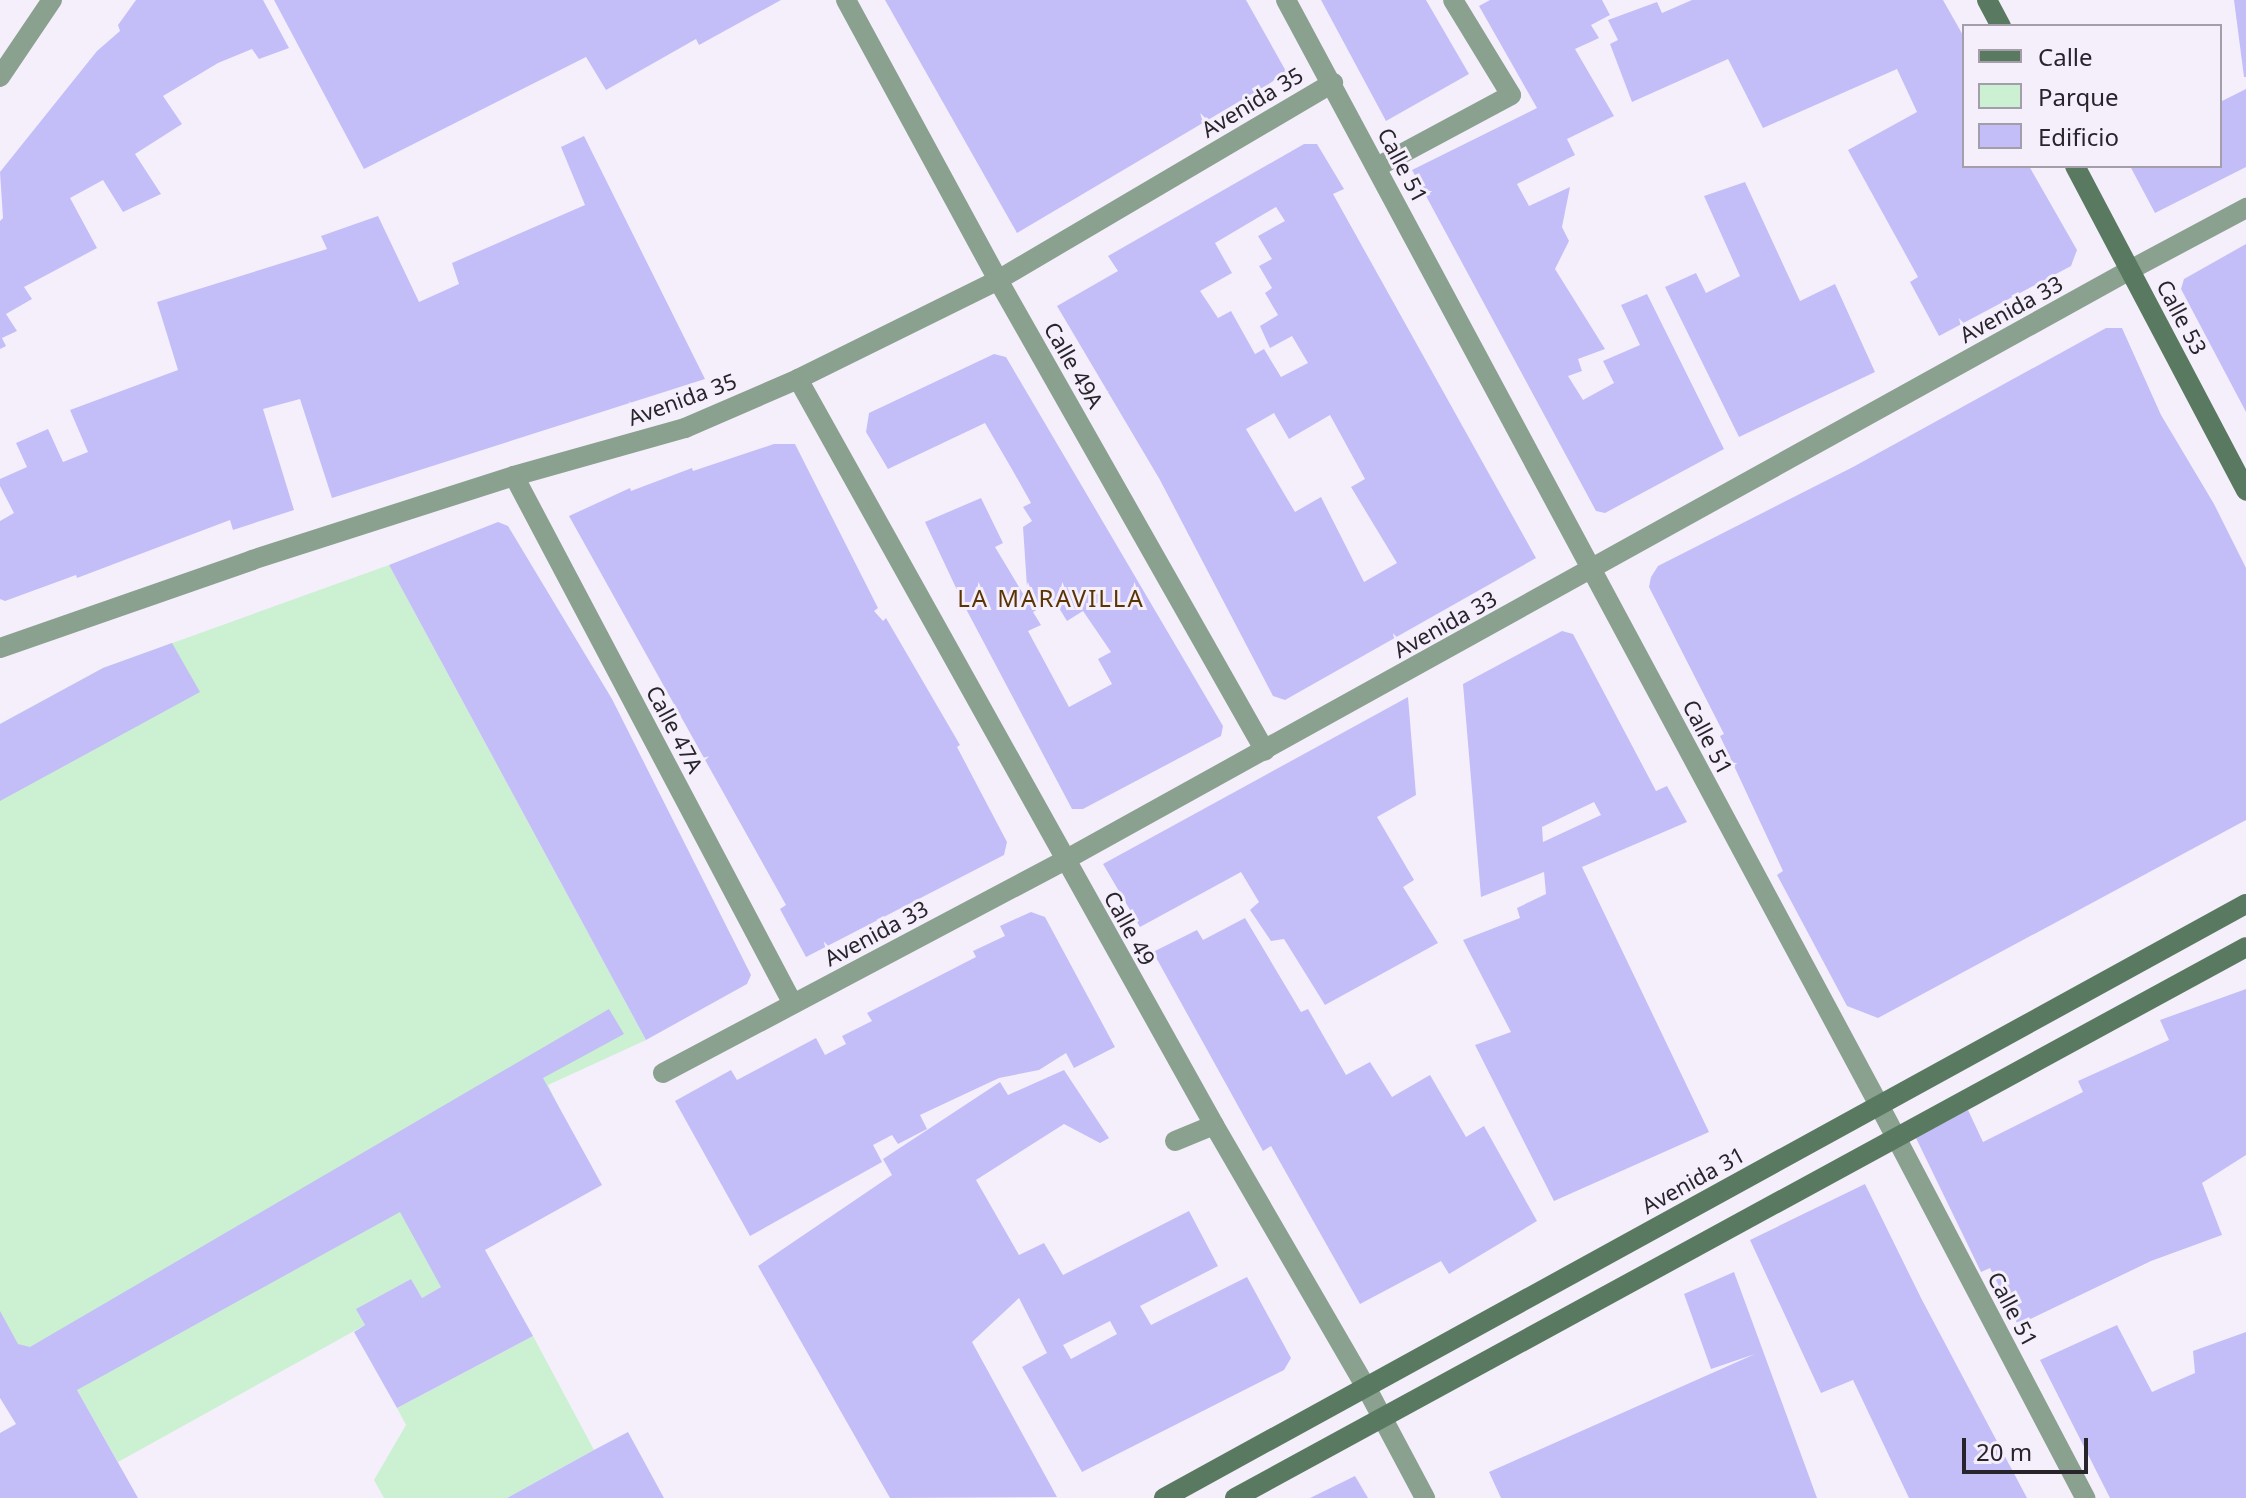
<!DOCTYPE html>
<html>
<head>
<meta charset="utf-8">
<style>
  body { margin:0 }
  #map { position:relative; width:2246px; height:1498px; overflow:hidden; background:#f5effc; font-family:"Noto Sans",sans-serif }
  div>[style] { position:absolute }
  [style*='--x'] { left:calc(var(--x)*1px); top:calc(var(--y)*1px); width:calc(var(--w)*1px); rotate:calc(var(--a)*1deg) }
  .green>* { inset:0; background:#cbf0d2 }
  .building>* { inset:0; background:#c4bef8 }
  .service>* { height:20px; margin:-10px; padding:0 10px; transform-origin:10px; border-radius:10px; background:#8aa18f }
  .minor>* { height:20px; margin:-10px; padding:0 10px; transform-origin:10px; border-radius:10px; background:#8aa18f }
  .tertiary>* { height:20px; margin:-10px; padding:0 10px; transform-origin:10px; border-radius:10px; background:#8aa18f }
  .secondary>* { height:20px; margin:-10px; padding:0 10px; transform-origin:10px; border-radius:10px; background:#597a60 }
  span { translate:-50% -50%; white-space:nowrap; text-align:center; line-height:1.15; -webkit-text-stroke:6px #f5effc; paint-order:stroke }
  .street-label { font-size:22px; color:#28242c }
  .neighbourhood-label { font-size:24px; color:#5b3403; letter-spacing:2px }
  .legend { position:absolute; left:1962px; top:24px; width:260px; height:144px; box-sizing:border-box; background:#f5effc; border:2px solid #a39ea9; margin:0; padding:10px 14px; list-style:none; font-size:24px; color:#28242c }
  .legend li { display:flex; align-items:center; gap:16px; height:40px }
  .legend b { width:40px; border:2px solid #a39ea9 }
  .scale { position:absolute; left:1962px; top:1438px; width:126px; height:36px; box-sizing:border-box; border:4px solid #28242c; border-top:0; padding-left:10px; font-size:24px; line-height:28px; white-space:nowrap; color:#28242c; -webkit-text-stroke:6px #f5effc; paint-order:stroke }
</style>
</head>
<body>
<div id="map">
  <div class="green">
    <div style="clip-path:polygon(389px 565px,646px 1040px,548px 1085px,565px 1120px,441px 1287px,422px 1298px,411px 1279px,357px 1309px,365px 1325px,118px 1462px,77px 1390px,0 1398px,0 724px,103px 668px)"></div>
    <div style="clip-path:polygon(533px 1336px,594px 1450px,507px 1498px,384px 1498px,374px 1480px,406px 1425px,397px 1408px)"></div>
  </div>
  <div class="building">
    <div style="clip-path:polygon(136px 0,263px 0,289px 48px,259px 59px,252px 49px,218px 63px,163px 96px,182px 124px,135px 154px,161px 194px,123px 212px,103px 180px,70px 198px,97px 248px,24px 287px,32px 299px,6px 314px,17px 331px,2px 338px,6px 346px,0 349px,0 221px,3px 218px,0 172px,97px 51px,120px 31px,118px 25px)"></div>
    <div style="clip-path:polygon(274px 0,781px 0,699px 45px,696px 39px,606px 90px,586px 57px,364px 169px)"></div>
    <div style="clip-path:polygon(885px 0,1246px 0,1287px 73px,1017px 233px)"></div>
    <div style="clip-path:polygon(1321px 0,1426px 0,1469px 74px,1386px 121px)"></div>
    <div style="clip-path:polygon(1490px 0,1602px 0,1610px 15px,1591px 25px,1599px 38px,1575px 49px,1614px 116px,1567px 139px,1575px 155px,1517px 184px,1529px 206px,1570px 187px,1562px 227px,1569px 241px,1555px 269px,1605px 349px,1578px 359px,1582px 371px,1568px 376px,1583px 400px,1614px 383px,1603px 361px,1640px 345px,1621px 305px,1647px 294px,1724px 449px,1605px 513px,1596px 511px,1412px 170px,1537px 108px,1479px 6px)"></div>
    <div style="clip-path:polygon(1692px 0,1943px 0,1964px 37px,1964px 166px,2029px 166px,2077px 250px,2071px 266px,1939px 336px,1910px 282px,1918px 277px,1848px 150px,1917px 112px,1897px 69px,1763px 128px,1728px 59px,1632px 102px,1610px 44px,1618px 40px,1608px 20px,1657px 2px,1662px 13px)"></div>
    <div style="clip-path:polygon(2234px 0,2246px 0,2246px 77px,2244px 77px)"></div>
    <div style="clip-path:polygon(2246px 89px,2246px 167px,2155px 213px,2130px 166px,2220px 166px,2220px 102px)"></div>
    <div style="clip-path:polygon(584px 136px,705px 379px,332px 498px,300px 399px,263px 409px,294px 510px,233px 530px,230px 520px,77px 578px,76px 575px,5px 601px,0 599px,0 521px,14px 513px,0 486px,0 479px,27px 467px,16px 443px,48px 429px,63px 462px,88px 452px,70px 410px,178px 370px,157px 302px,327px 249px,321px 236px,378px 216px,419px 302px,459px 284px,452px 263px,585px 205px,561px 147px)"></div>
    <div style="clip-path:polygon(evenodd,1304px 144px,1317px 144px,1344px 189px,1333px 194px,1536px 558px,1285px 700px,1273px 696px,1160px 480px,1057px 306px,1118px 271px,1108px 256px,1304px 144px,1276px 207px,1285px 221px,1258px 236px,1272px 259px,1259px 266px,1272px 288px,1265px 293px,1278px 315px,1260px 326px,1270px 348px,1292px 336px,1308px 363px,1281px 377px,1264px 349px,1255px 354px,1231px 311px,1218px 318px,1200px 291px,1232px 273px,1215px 243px,1276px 207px,1304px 144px,1274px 413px,1289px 439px,1330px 415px,1365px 479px,1351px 487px,1397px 563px,1364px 582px,1321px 497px,1295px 512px,1246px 429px,1274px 413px)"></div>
    <div style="clip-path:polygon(1745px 182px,1800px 301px,1835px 284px,1875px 372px,1739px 437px,1665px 287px,1696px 273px,1706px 293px,1740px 276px,1704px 196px)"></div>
    <div style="clip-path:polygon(2246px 244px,2246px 412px,2181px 289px,2184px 279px)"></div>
    <div style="clip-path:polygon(2106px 328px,2122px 328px,2161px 415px,2214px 504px,2246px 568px,2246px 820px,1878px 1018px,1847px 1006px,1777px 875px,1783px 871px,1720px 736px,1724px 734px,1649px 587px,1651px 577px,1658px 566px,1853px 467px)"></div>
    <div style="clip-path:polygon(evenodd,994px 354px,1006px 357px,1223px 726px,1221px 736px,1083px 809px,1072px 809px,965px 607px,925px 522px,981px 498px,1003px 543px,995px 547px,1028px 602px,1023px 527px,1032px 521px,1023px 507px,1031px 503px,1013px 471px,985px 423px,888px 469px,866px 432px,869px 413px,994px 354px,1054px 600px,1067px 621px,1083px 611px,1111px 652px,1098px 659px,1112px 684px,1069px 707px,1028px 631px,1041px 625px,1033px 612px,1054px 600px)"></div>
    <div style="clip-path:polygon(774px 444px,795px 444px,878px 608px,874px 611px,883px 621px,886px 618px,960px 745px,957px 747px,1007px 842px,1004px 855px,806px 957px,780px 909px,786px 905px,569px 516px,630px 488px,631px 491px,692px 468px,693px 471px)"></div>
    <div style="clip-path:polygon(498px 522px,508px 526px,612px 699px,751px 975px,747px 984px,646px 1040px,389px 565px)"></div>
    <div style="clip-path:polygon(evenodd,1562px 631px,1573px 634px,1656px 791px,1667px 786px,1687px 822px,1582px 867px,1709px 1132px,1554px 1201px,1475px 1045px,1511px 1032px,1463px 940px,1520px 918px,1517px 908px,1546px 894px,1544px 872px,1481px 897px,1463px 684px,1562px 631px,1594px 802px,1601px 815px,1543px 842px,1542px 827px,1594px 802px)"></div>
    <div style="clip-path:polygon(172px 643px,200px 692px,0 801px,0 724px,103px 668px)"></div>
    <div style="clip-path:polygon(1408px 697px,1416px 795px,1377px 817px,1414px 880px,1403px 887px,1438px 943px,1325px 1005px,1284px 939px,1271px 941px,1250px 910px,1259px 902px,1241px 872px,1140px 927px,1103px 864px)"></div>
    <div style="clip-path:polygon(1031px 912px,1045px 917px,1115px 1047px,1074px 1068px,1066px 1053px,1039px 1070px,999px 1078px,920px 1115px,927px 1129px,898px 1144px,892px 1135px,873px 1145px,882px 1162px,750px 1236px,675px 1101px,731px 1070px,737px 1080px,816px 1038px,825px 1055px,846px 1044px,842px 1036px,872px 1021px,867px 1013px,976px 957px,973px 951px,1005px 936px,1000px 926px)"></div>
    <div style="clip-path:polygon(1245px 918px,1301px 1012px,1308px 1009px,1346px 1075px,1370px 1062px,1392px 1097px,1430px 1075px,1466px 1137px,1484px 1126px,1537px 1221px,1449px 1274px,1441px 1261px,1360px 1304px,1271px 1146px,1263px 1151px,1153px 952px,1197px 930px,1203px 940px)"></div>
    <div style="clip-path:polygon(2246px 989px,2246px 1155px,2202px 1183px,2222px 1235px,2151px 1261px,2018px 1325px,1990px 1268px,1981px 1272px,1916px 1138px,1968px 1110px,1983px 1142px,2083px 1092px,2078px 1081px,2169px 1040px,2160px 1020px)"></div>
    <div style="clip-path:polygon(609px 1009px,624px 1034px,543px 1078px,602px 1185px,485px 1250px,533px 1336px,397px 1408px,354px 1332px,365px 1325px,356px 1309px,411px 1279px,422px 1298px,441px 1287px,400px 1212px,77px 1390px,138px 1498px,0 1498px,0 1433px,16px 1424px,0 1398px,0 1311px,18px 1344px,30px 1347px)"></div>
    <div style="clip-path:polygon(evenodd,1064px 1070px,1109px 1138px,1100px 1143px,1064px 1124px,976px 1180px,1019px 1255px,1044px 1243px,1063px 1275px,1189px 1211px,1218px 1266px,1140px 1306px,1151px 1325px,1247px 1277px,1291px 1358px,1284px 1370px,1082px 1472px,1022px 1367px,1047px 1353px,1019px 1298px,972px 1342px,1057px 1497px,890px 1498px,758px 1266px,892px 1175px,883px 1159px,1000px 1082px,1008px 1095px,1064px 1070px,1110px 1321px,1117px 1334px,1071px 1359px,1063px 1345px,1110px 1321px)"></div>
    <div style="clip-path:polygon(1865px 1184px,1921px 1298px,2027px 1498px,1909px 1498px,1853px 1380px,1821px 1393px,1750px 1240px)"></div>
    <div style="clip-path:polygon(1734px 1272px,1817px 1498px,1501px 1498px,1489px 1472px,1755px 1354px,1711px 1369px,1684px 1294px)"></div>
    <div style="clip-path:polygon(2117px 1325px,2152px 1392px,2195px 1373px,2193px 1351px,2246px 1332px,2246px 1498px,2110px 1498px,2040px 1360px)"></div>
    <div style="clip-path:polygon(628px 1432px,664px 1498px,507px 1498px,594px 1450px)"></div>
    <div style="clip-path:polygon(1355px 1476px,1368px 1498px,1310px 1498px)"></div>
  </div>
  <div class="service">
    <div style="--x:1175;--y:1141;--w:42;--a:-22.3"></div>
  </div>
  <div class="minor">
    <div style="--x:846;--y:0;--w:319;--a:61.5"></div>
    <div style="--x:998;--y:280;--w:541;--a:60.45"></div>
    <div style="--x:1286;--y:0;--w:1254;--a:61.78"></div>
    <div style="--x:1879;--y:1105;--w:444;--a:62.3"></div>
    <div style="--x:0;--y:77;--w:93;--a:-56"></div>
    <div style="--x:1377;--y:167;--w:152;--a:-28.2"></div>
    <div style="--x:1511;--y:95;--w:111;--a:-121.4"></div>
    <div style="--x:798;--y:379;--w:854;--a:60.85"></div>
    <div style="--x:1214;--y:1125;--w:303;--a:59.9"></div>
    <div style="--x:514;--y:476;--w:597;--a:62.15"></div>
    <div style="--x:0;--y:648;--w:267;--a:-19.2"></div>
    <div style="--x:252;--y:560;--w:275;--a:-17.8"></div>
    <div style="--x:514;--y:476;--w:178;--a:-15.7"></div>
    <div style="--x:685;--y:428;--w:123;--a:-23.4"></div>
    <div style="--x:798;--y:379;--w:223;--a:-26.3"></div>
    <div style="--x:998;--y:280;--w:389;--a:-30.5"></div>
    <div style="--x:663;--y:1073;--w:455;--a:-27.9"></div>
    <div style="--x:1065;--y:860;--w:1218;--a:-28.99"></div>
  </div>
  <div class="tertiary">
    <div style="--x:2130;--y:270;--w:132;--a:-28.1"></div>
    <div style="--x:1366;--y:1387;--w:126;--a:62"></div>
  </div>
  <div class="secondary">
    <div style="--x:1987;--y:0;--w:30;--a:62"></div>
    <div style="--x:2075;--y:166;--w:367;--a:62.2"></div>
    <div style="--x:1164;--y:1498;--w:1234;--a:-28.77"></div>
    <div style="--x:1235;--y:1498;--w:1151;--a:-28.59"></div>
  </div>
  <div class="street-label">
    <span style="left:1252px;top:102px;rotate:-31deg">Avenida 35</span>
    <span style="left:1403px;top:165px;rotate:62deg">Calle 51</span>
    <span style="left:2011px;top:309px;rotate:-29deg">Avenida 33</span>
    <span style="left:2182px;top:317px;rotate:62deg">Calle 53</span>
    <span style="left:1074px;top:365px;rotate:60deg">Calle 49A</span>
    <span style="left:682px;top:399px;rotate:-20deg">Avenida 35</span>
    <span style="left:1445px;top:624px;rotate:-29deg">Avenida 33</span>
    <span style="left:675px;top:729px;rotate:62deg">Calle 47A</span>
    <span style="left:1708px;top:737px;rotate:62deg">Calle 51</span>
    <span style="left:1130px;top:928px;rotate:61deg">Calle 49</span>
    <span style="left:876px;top:933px;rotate:-28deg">Avenida 33</span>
    <span style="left:1693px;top:1180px;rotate:-29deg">Avenida 31</span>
    <span style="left:2013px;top:1309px;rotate:62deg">Calle 51</span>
  </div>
  <div class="neighbourhood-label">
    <span style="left:1051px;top:598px">LA MARAVILLA</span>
  </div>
  <ul class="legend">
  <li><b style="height:10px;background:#597a60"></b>Calle</li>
  <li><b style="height:22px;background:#cbf0d2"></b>Parque</li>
  <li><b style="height:22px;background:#c4bef8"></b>Edificio</li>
  </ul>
  <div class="scale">20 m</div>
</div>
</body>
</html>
